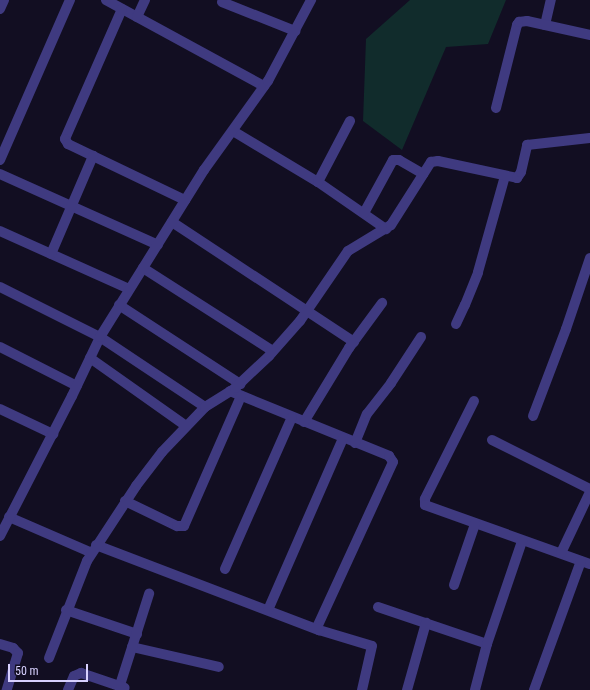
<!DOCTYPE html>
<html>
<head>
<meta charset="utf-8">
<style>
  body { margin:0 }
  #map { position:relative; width:590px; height:690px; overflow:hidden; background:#120e22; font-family:"Roboto Condensed",sans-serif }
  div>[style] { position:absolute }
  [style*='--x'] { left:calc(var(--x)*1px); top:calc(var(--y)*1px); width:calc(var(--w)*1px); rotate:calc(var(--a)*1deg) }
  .green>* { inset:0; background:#112c2c }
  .minor>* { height:10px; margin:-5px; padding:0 5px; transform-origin:5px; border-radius:5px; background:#3f3a80 }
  span { translate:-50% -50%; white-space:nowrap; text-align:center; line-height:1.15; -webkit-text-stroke:3px #120e22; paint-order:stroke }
  .scale { position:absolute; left:8px; top:664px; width:80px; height:18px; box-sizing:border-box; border:2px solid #d7d0fe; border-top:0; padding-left:5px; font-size:12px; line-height:14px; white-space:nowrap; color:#d7d0fe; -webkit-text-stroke:3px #120e22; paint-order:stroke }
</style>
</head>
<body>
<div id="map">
  <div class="green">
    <div style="clip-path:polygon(410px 0,506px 0,488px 44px,446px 47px,402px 150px,363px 121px,366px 39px)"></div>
  </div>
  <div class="minor">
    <div style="--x:106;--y:0;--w:180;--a:28.6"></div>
    <div style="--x:222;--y:2;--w:79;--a:21.7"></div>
    <div style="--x:0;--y:9;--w:10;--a:-66"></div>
    <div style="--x:122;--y:9;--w:142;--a:113.7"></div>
    <div style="--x:65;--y:139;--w:6;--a:59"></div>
    <div style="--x:68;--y:144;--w:130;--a:25.6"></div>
    <div style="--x:137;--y:17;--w:19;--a:-65"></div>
    <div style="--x:545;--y:25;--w:26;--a:-77"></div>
    <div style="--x:496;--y:108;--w:86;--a:-75.8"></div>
    <div style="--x:517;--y:25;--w:4;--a:-56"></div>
    <div style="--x:519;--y:22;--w:8;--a:-7"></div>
    <div style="--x:527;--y:21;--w:65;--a:12.5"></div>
    <div style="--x:233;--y:131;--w:99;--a:31"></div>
    <div style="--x:318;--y:182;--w:83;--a:34.7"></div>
    <div style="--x:0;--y:160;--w:175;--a:-66.4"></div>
    <div style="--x:0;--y:174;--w:173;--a:24.2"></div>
    <div style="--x:318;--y:182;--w:69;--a:-62.3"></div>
    <div style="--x:364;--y:213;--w:60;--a:-61.3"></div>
    <div style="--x:393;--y:160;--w:6;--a:0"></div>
    <div style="--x:399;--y:160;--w:28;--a:30"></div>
    <div style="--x:172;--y:222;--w:218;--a:33.4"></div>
    <div style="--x:0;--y:231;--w:141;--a:24.2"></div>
    <div style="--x:51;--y:254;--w:107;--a:-66.8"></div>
    <div style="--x:143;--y:268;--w:154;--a:32.6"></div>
    <div style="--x:0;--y:287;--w:112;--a:26.6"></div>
    <div style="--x:100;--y:337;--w:126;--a:33.7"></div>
    <div style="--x:119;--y:305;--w:145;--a:33.1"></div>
    <div style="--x:456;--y:324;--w:21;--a:-65"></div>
    <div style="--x:465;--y:305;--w:35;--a:-68"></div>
    <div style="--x:478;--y:272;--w:100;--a:-74.3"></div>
    <div style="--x:0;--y:347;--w:86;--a:26.9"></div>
    <div style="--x:90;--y:358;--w:118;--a:35.3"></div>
    <div style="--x:230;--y:391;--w:172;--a:22.2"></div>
    <div style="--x:389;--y:456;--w:7;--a:56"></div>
    <div style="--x:393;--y:462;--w:182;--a:114.7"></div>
    <div style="--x:317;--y:627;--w:4;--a:56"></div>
    <div style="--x:319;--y:630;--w:55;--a:16.8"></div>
    <div style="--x:372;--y:646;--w:45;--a:102.8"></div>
    <div style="--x:474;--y:401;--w:110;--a:116.6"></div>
    <div style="--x:425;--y:499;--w:6;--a:90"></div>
    <div style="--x:425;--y:505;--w:175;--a:19.7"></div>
    <div style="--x:0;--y:409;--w:59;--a:25.3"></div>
    <div style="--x:533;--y:416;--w:93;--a:-69.2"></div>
    <div style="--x:566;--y:329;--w:75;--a:-71.3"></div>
    <div style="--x:304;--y:422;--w:87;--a:-58.7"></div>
    <div style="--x:349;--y:348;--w:56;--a:-53.7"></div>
    <div style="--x:492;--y:440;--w:110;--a:26.6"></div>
    <div style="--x:355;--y:443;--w:31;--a:-68"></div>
    <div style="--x:367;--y:414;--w:39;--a:-52"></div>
    <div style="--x:391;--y:383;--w:55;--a:-56.9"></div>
    <div style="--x:125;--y:501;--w:58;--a:25.7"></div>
    <div style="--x:177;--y:526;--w:7;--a:0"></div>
    <div style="--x:184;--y:526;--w:142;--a:-66.3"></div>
    <div style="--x:9;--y:517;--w:90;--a:23.4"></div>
    <div style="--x:0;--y:536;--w:157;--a:-62.8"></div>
    <div style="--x:72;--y:396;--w:65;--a:-64.6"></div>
    <div style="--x:100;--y:337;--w:197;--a:-58.1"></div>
    <div style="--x:204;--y:170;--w:110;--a:-54.3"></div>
    <div style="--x:268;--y:81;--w:92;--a:-62"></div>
    <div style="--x:96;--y:545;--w:239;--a:20.9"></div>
    <div style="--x:561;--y:553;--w:68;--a:-64.6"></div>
    <div style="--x:225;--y:569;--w:166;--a:-66.2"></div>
    <div style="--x:454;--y:585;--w:65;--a:-71"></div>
    <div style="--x:378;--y:607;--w:115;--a:18.7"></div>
    <div style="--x:66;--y:610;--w:75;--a:18.7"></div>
    <div style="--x:268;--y:610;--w:188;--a:-66.4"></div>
    <div style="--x:0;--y:644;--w:14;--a:17"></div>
    <div style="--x:13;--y:648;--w:7;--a:45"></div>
    <div style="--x:18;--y:653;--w:39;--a:107"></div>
    <div style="--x:132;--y:647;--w:89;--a:12.9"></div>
    <div style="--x:49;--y:658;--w:104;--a:-68.6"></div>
    <div style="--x:87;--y:561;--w:90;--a:-56.8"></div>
    <div style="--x:136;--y:486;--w:43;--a:-52.6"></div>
    <div style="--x:162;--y:452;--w:62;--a:-46.3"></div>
    <div style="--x:205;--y:407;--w:36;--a:-32"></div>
    <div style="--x:235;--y:388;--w:47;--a:-43.3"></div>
    <div style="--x:269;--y:356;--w:47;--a:-48.5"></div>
    <div style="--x:300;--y:321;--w:85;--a:-55.6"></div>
    <div style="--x:348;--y:251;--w:50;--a:-31.2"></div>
    <div style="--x:391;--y:225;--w:75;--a:-57.6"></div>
    <div style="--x:431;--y:162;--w:7;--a:-8"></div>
    <div style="--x:438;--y:161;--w:81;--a:12.1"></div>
    <div style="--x:517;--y:178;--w:7;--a:-56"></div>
    <div style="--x:521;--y:172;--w:28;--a:-77"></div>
    <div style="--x:527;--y:145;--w:63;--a:-6.3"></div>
    <div style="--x:120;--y:685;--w:96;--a:-72.3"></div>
    <div style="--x:68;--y:690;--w:15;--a:-67"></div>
    <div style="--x:74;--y:676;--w:8;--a:-23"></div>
    <div style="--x:81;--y:673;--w:46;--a:18.8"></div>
    <div style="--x:407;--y:690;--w:70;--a:-74.2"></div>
    <div style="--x:475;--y:690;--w:48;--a:-75.4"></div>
    <div style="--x:487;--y:644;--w:109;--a:-71.2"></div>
    <div style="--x:534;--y:690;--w:137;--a:-70"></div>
  </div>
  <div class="scale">50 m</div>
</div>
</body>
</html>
